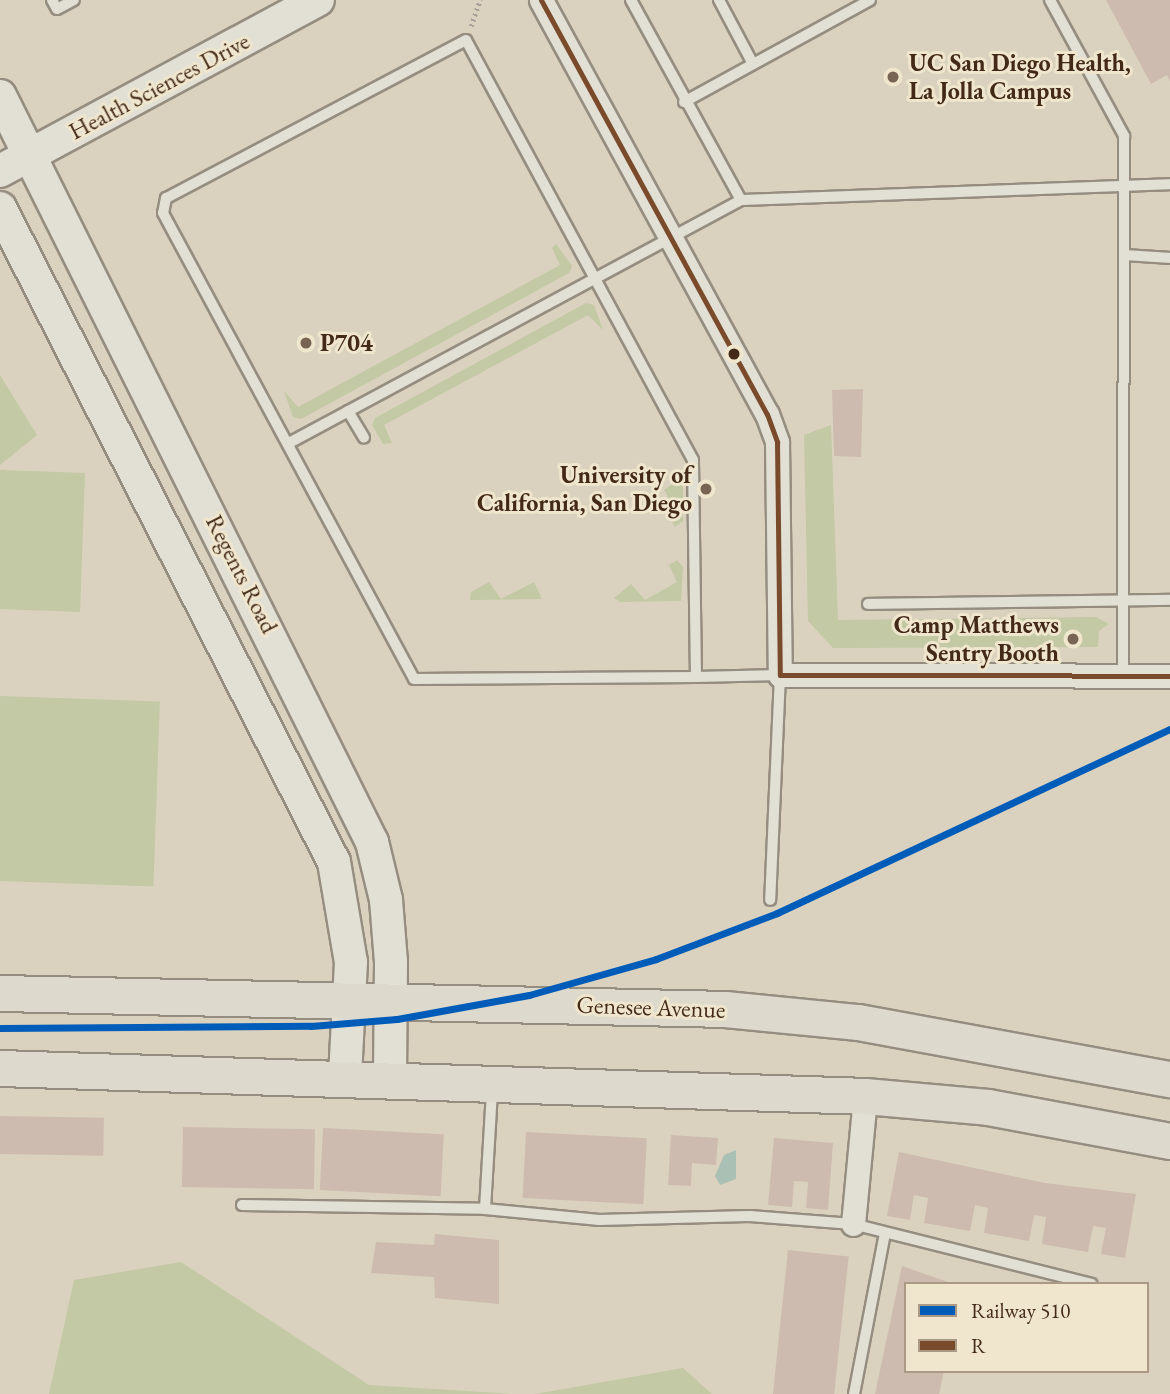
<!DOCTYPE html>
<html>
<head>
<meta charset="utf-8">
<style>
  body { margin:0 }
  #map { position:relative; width:1170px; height:1394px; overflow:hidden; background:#dad2be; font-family:"EB Garamond",serif }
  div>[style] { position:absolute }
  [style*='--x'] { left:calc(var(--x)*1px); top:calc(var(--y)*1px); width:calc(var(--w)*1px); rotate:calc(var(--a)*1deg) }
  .green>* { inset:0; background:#c3c8a5; transform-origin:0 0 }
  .water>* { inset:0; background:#aac0b4 }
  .building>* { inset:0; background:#cebbb0; transform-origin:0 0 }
  .path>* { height:4.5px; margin-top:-2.25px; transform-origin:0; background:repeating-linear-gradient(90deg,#a7a198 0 2px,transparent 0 5.5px) }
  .roads { filter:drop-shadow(2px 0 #958d80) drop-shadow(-2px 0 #958d80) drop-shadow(0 2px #958d80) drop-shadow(0 -2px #958d80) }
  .lane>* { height:10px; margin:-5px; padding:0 5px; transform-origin:5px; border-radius:5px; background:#e2dfd4 }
  .street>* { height:23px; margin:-11.5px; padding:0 11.5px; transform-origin:11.5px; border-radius:11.5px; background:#e2dfd4 }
  .secondary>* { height:32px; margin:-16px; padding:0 16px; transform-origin:16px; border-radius:16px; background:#e2dfd4 }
  .primary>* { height:35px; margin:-17.5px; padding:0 17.5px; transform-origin:17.5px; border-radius:17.5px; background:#ddd9cc }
  .bus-1>* { height:5px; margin:-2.5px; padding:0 2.5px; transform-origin:2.5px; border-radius:2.5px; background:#7a4b2a }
  .rail-1>* { height:7px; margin:-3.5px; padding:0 3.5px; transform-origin:3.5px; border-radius:3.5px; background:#005cb9 }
  .dots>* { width:19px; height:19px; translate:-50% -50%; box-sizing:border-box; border:4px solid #efe6cd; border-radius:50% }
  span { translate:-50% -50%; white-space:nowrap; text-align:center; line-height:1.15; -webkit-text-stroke:6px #efe6cd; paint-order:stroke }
  .poi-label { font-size:24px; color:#432918; font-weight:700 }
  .left { translate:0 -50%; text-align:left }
  .right { translate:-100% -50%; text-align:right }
  .street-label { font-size:24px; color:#432918 }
  .legend { position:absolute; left:904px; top:1282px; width:245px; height:91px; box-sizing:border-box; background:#efe6cd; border:2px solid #aa9a85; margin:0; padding:9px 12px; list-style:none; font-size:21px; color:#432918 }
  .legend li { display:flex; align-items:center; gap:14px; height:35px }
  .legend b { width:35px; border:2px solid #aa9a85 }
</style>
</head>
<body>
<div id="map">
  <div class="green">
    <div style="clip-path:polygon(556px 244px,572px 266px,569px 273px,301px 419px,293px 417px,284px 391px,298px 407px,560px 265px,552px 248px)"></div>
    <div style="clip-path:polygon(586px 303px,594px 305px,603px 330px,588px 315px,384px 425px,392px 443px,383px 444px,372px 425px,375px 418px)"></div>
    <div style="clip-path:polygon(0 375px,37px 435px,0 465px)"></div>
    <div style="clip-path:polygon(831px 425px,838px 620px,1096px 617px,1109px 624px,1099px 631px,1098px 647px,833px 648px,808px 621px,804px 435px)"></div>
    <div style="left:0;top:470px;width:85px;height:139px;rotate:2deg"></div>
    <div style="clip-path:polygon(677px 481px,683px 487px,683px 521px,675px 527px,665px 511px,673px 506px,664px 490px)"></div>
    <div style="clip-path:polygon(677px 560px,683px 567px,681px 601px,620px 602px,614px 598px,631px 584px,645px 600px,677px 582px,669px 565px)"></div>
    <div style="clip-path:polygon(489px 582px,501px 599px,534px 582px,542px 599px,470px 600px,471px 592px)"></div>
    <div style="left:0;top:696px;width:160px;height:185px;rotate:2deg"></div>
    <div style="clip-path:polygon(181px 1262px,369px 1385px,512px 1394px,49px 1394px,74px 1280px)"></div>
    <div style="clip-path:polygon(683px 1368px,712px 1394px,535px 1394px)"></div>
  </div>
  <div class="water">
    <div style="clip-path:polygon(736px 1150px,736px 1179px,720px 1185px,715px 1176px,724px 1155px)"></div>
  </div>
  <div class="building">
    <div style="clip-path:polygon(1106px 0,1170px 0,1170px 81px,1167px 75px,1151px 84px)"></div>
    <div style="clip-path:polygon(863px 389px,861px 457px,834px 456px,832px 390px)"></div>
    <div style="left:0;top:1116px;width:104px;height:38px;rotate:1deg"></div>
    <div style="left:183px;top:1127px;width:132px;height:60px;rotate:1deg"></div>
    <div style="left:323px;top:1128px;width:121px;height:62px;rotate:3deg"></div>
    <div style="left:526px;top:1132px;width:121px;height:66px;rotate:3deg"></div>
    <div style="clip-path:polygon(671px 1135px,718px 1138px,716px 1165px,692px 1163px,691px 1186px,668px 1185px)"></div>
    <div style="clip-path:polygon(774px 1138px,833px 1143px,828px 1210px,806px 1208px,808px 1182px,794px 1181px,792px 1207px,768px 1205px)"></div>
    <div style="clip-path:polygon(899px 1152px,1045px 1183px,1136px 1194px,1125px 1258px,1101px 1254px,1106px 1228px,1098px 1227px,1093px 1226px,1088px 1252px,1042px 1244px,1046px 1217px,1034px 1215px,1029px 1241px,984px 1233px,988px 1208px,975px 1205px,970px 1231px,924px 1223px,928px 1198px,914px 1195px,910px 1220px,887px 1216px)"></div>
    <div style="clip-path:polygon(435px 1234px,499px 1240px,499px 1304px,435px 1298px,434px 1277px,371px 1273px,376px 1242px,434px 1245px)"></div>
    <div style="left:788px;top:1250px;width:61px;height:146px;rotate:6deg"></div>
    <div style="clip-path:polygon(902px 1266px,951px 1283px,906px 1284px,906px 1371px,944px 1371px,939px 1394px,875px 1394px)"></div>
  </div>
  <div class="path">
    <div style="--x:471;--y:26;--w:28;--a:-71"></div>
  </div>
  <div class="roads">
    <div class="lane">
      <div style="--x:52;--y:0;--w:10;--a:61"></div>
      <div style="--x:57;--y:9;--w:19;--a:-28"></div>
      <div style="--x:631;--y:0;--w:228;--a:61.2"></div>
      <div style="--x:719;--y:0;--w:72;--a:62"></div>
      <div style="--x:1050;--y:0;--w:155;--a:61.4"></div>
      <div style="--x:1124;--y:136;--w:539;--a:90.11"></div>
      <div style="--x:684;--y:102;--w:212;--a:-28.7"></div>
      <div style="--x:1126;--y:255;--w:44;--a:3.9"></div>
      <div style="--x:348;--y:411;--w:31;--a:59"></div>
      <div style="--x:289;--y:443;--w:513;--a:-28.26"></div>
      <div style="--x:741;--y:200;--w:429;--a:-2.1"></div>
      <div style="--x:868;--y:604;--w:302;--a:-0.8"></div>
      <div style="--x:696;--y:677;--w:217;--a:-90.8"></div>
      <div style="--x:693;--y:460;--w:477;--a:-118.4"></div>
      <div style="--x:466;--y:40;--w:339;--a:152.2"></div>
      <div style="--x:166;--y:198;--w:15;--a:101"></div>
      <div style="--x:163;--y:213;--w:529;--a:61.69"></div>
      <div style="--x:414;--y:679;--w:282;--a:-0.4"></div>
      <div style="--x:696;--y:677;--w:84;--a:-1.4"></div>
      <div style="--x:780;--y:675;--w:225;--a:92.5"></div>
      <div style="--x:242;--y:1205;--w:243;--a:0.9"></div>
      <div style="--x:485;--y:1209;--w:115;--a:5.5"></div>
      <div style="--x:599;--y:1220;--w:151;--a:-1.5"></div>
      <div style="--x:750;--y:1216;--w:103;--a:4.4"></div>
      <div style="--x:853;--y:1224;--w:246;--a:14.1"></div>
      <div style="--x:485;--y:1209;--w:119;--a:-86.6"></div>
      <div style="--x:854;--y:1394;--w:164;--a:-79.1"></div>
    </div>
    <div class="street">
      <div style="--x:541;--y:0;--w:472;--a:61.4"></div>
      <div style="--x:767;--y:414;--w:30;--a:70"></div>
      <div style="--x:777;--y:442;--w:233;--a:89.3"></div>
      <div style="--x:780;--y:675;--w:390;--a:0.1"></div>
      <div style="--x:853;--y:1224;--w:129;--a:-84.6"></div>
    </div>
    <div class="secondary">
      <div style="--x:0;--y:96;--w:834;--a:63.5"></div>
      <div style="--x:372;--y:842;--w:60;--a:76.4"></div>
      <div style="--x:386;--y:900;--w:62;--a:85.4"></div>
      <div style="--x:391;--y:962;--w:116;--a:90.5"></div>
      <div style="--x:0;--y:171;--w:361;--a:-28.3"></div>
      <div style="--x:0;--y:208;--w:734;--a:62.95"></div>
      <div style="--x:334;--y:862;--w:101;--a:80.4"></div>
      <div style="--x:351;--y:962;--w:113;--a:93"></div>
    </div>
    <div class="primary">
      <div style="--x:0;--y:993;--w:725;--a:1.26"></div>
      <div style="--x:725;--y:1009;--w:134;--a:5.6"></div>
      <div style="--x:858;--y:1022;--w:317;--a:10.4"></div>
      <div style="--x:0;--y:1068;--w:865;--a:1.85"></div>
      <div style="--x:865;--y:1096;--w:123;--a:5.1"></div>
      <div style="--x:988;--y:1107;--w:185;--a:10.6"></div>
    </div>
  </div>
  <div class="bus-1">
    <div style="--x:541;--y:0;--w:472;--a:61.4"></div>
    <div style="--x:767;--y:414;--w:30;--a:70"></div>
    <div style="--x:777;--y:442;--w:233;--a:89.3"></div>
    <div style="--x:780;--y:675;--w:390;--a:0.1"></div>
  </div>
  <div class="rail-1">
    <div style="--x:0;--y:1028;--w:311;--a:-0.4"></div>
    <div style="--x:311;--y:1026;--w:86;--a:-4.7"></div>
    <div style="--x:397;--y:1019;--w:134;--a:-10.3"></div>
    <div style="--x:529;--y:995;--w:132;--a:-15.8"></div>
    <div style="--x:656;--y:959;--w:129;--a:-20.8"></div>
    <div style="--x:777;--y:913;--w:434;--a:-25.1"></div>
  </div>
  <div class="dots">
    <div style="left:893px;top:77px;background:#786452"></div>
    <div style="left:306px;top:343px;background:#786452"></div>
    <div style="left:734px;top:354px;background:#432918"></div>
    <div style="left:706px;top:489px;background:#786452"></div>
    <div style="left:1073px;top:639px;background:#786452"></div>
  </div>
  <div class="poi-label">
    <span class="left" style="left:909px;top:77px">UC San Diego Health,<br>La Jolla Campus</span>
    <span class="left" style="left:320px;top:343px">P704</span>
    <span class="right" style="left:692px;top:489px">University of<br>California, San Diego</span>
    <span class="right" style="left:1059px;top:639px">Camp Matthews<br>Sentry Booth</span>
  </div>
  <div class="street-label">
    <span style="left:159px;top:86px;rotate:-28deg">Health Sciences Drive</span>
    <span style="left:242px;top:574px;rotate:63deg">Regents Road</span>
    <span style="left:651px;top:1007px;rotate:2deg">Genesee Avenue</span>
  </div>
  <ul class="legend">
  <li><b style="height:9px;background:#005cb9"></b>Railway 510</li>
  <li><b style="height:9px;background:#7a4b2a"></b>R</li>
  </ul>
</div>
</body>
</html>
